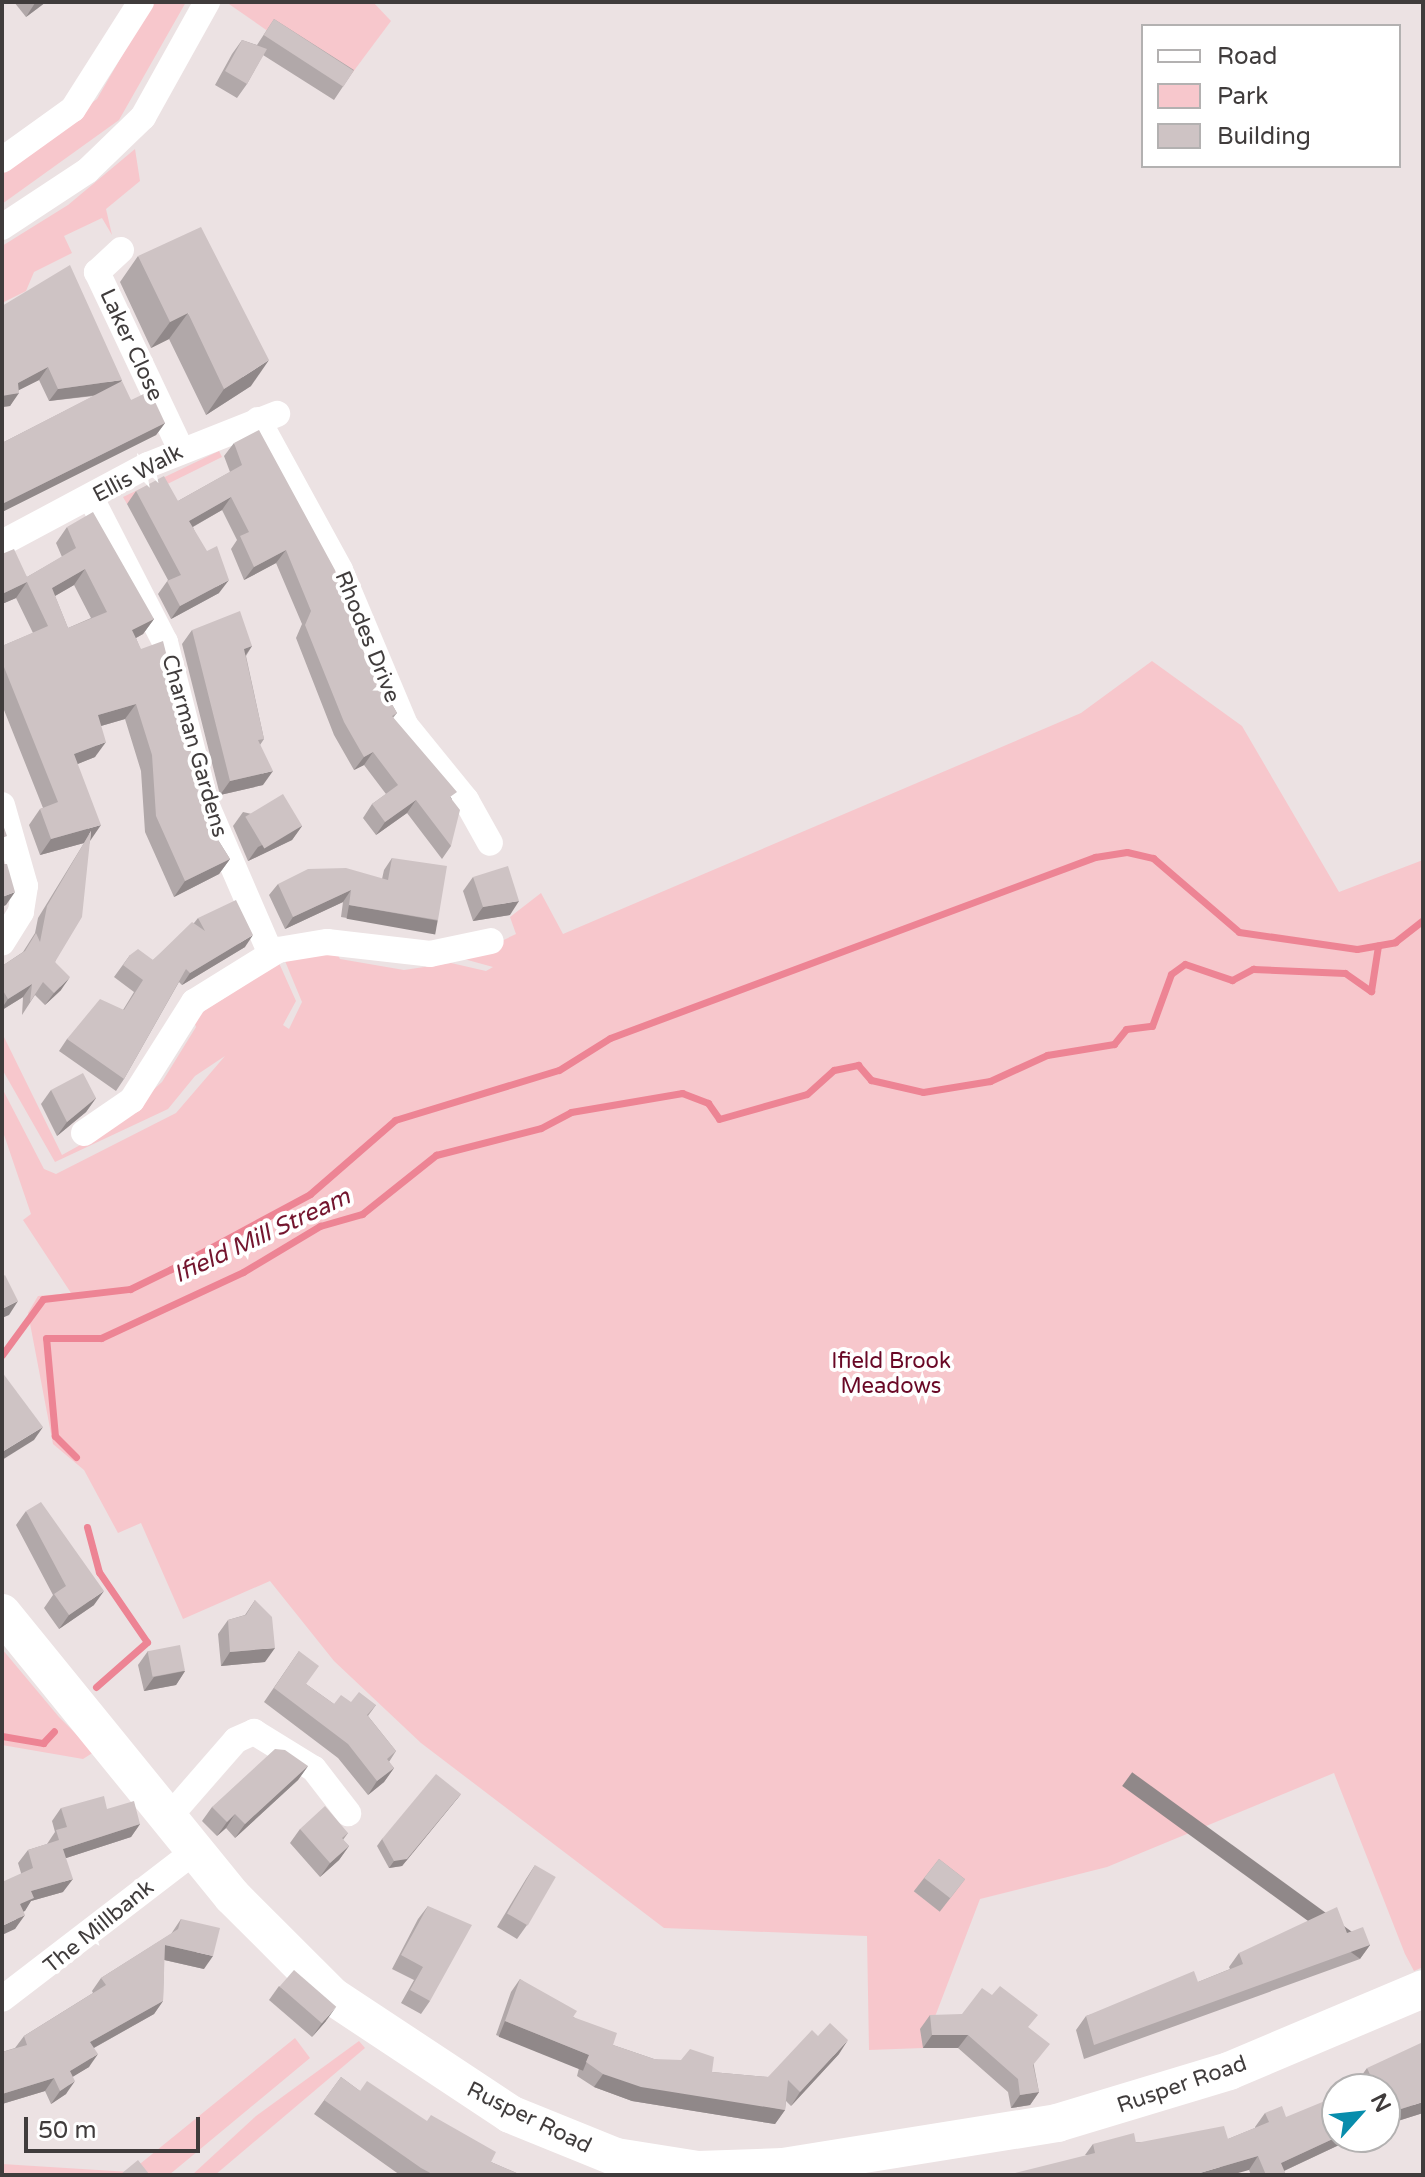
<!DOCTYPE html>
<html>
<head>
<meta charset="utf-8">
<style>
  body { margin:0 }
  #map { position:relative; width:1425px; height:2177px; overflow:hidden; background:#ece2e3; font-family:"Varela Round",sans-serif }
  div>[style] { position:absolute }
  [style*='--x'] { left:calc(var(--x)*1px); top:calc(var(--y)*1px); width:calc(var(--w)*1px); rotate:calc(var(--a)*1deg) }
  .green>* { inset:0; background:#f7c7cc }
  .stream>* { height:7px; margin:-3.5px; padding:0 3.5px; transform-origin:3.5px; border-radius:3.5px; background:#ed8494 }
  .street>* { height:26px; margin:-13px; padding:0 13px; transform-origin:13px; border-radius:13px; background:#fff }
  .secondary>* { height:38px; margin:-19px; padding:0 19px; transform-origin:19px; border-radius:19px; background:#fff }
  .wall>* { inset:0; background:#b1a8a9; transform-origin:0 0 }
  .shaded-wall>* { inset:0; background:#908889; transform-origin:0 0 }
  .building>* { inset:0; background:#cec3c4; transform-origin:0 0 }
  span { translate:-50% -50%; white-space:nowrap; text-align:center; line-height:1.15; -webkit-text-stroke:8px #fff; paint-order:stroke }
  .street-label { font-size:22px; color:#403c3c }
  .park-label { font-size:22px; color:#690826 }
  .water-label { font-size:24px; color:#74162f; font-style:italic }
  .frame { position:absolute; inset:0; border:4px solid #403c3c; pointer-events:none }
  .legend { position:absolute; left:1141px; top:24px; width:260px; height:144px; box-sizing:border-box; background:#fff; border:2px solid #b3b1b1; margin:0; padding:10px 14px; list-style:none; font-size:24px; color:#403c3c }
  .legend li { display:flex; align-items:center; gap:16px; height:40px }
  .legend b { width:40px; border:2px solid #b3b1b1 }
  .north { position:absolute; left:1321px; top:2073px; width:80px; height:80px; box-sizing:border-box; background:#fff; border:2px solid #b3b1b1; border-radius:50%; rotate:63deg; font-size:22px; font-weight:700; line-height:32px; text-align:center; color:#403c3c }
  .north::after { content:''; display:block; margin:auto; width:28px; height:36px; background:#088dac; clip-path:polygon(50% 0,100% 100%,50% 72%,0 100%) }
  .scale { position:absolute; left:24px; top:2117px; width:176px; height:36px; box-sizing:border-box; border:4px solid #403c3c; border-top:0; padding-left:10px; font-size:24px; line-height:28px; white-space:nowrap; color:#403c3c; -webkit-text-stroke:6px #fff; paint-order:stroke }
</style>
</head>
<body>
<div id="map">
  <div class="green">
    <div style="clip-path:polygon(153px 2px,186px 2px,119px 120px,2px 204px,2px 169px,97px 99px)"></div>
    <div style="clip-path:polygon(226px 2px,373px 2px,391px 21px,344px 84px)"></div>
    <div style="clip-path:polygon(135px 149px,140px 181px,106px 209px,112px 235px,102px 218px,64px 236px,72px 253px,34px 272px,26px 291px,2px 303px,2px 246px,68px 205px)"></div>
    <div style="clip-path:polygon(219px 451px,222px 457px,127px 504px,123px 497px)"></div>
    <div style="clip-path:polygon(1152px 661px,1242px 726px,1339px 892px,1423px 860px,1423px 1967px,1414px 1971px,1405px 1954px,1334px 1773px,1107px 1867px,980px 1899px,923px 2048px,869px 2050px,867px 1936px,664px 1928px,421px 1743px,334px 1661px,270px 1581px,183px 1619px,141px 1523px,118px 1533px,84px 1470px,53px 1444px,28px 1313px,38px 1296px,71px 1293px,23px 1220px,31px 1214px,2px 1129px,2px 1088px,44px 1169px,56px 1174px,176px 1113px,225px 1056px,195px 1076px,168px 1109px,55px 1162px,2px 1069px,2px 1033px,62px 1155px,111px 1128px,162px 1082px,196px 1027px,193px 1018px,279px 963px,296px 1001px,283px 1025px,289px 1029px,302px 1002px,285px 961px,336px 951px,340px 959px,404px 970px,451px 963px,486px 971px,493px 967px,464px 959px,516px 934px,510px 917px,541px 893px,563px 934px,1081px 713px)"></div>
    <div style="clip-path:polygon(2px 1649px,59px 1717px,94px 1752px,83px 1759px,2px 1745px)"></div>
    <div style="clip-path:polygon(295px 2038px,310px 2058px,169px 2175px,2px 2175px,2px 2164px,130px 2172px)"></div>
    <div style="clip-path:polygon(359px 2041px,365px 2048px,215px 2175px,192px 2175px,256px 2116px)"></div>
  </div>
  <div class="stream">
    <div style="--x:2;--y:1355;--w:69;--a:-53.8"></div>
    <div style="--x:43;--y:1299;--w:88;--a:-6.6"></div>
    <div style="--x:130;--y:1289;--w:46;--a:-26"></div>
    <div style="--x:171;--y:1269;--w:158;--a:-28.3"></div>
    <div style="--x:310;--y:1194;--w:113;--a:-41"></div>
    <div style="--x:395;--y:1120;--w:171;--a:-17"></div>
    <div style="--x:559;--y:1070;--w:60;--a:-32.1"></div>
    <div style="--x:610;--y:1038;--w:518;--a:-20.47"></div>
    <div style="--x:1095;--y:857;--w:32;--a:-9"></div>
    <div style="--x:1127;--y:852;--w:27;--a:13"></div>
    <div style="--x:1153;--y:858;--w:113;--a:40.7"></div>
    <div style="--x:1239;--y:932;--w:119;--a:8.2"></div>
    <div style="--x:1357;--y:949;--w:39;--a:-10"></div>
    <div style="--x:1395;--y:942;--w:36;--a:-38"></div>
    <div style="--x:76;--y:1457;--w:30;--a:-135"></div>
    <div style="--x:55;--y:1436;--w:98;--a:-95.2"></div>
    <div style="--x:46;--y:1338;--w:55;--a:0"></div>
    <div style="--x:101;--y:1338;--w:157;--a:-24.9"></div>
    <div style="--x:243;--y:1272;--w:90;--a:-30.9"></div>
    <div style="--x:320;--y:1226;--w:44;--a:-15.9"></div>
    <div style="--x:362;--y:1214;--w:95;--a:-38.6"></div>
    <div style="--x:436;--y:1155;--w:108;--a:-14.4"></div>
    <div style="--x:541;--y:1128;--w:34;--a:-28"></div>
    <div style="--x:571;--y:1112;--w:113;--a:-9.7"></div>
    <div style="--x:682;--y:1093;--w:28;--a:21"></div>
    <div style="--x:708;--y:1103;--w:19;--a:55"></div>
    <div style="--x:719;--y:1119;--w:91;--a:-15.9"></div>
    <div style="--x:807;--y:1094;--w:36;--a:-42"></div>
    <div style="--x:834;--y:1070;--w:25;--a:-12"></div>
    <div style="--x:858;--y:1065;--w:20;--a:49"></div>
    <div style="--x:871;--y:1080;--w:53;--a:13"></div>
    <div style="--x:923;--y:1092;--w:68;--a:-9.3"></div>
    <div style="--x:990;--y:1081;--w:63;--a:-24.5"></div>
    <div style="--x:1047;--y:1055;--w:68;--a:-9.3"></div>
    <div style="--x:1114;--y:1044;--w:19;--a:-51"></div>
    <div style="--x:1126;--y:1029;--w:26;--a:-7"></div>
    <div style="--x:1152;--y:1026;--w:55;--a:-69.9"></div>
    <div style="--x:1171;--y:974;--w:17;--a:-36"></div>
    <div style="--x:1185;--y:964;--w:50;--a:18.8"></div>
    <div style="--x:1232;--y:980;--w:24;--a:-28"></div>
    <div style="--x:1253;--y:969;--w:92;--a:2.5"></div>
    <div style="--x:1345;--y:973;--w:32;--a:35"></div>
    <div style="--x:1371;--y:991;--w:46;--a:-81.2"></div>
    <div style="--x:87;--y:1527;--w:47;--a:75.1"></div>
    <div style="--x:99;--y:1572;--w:85;--a:55.6"></div>
    <div style="--x:147;--y:1642;--w:68;--a:138.6"></div>
    <div style="--x:2;--y:1736;--w:42;--a:9.7"></div>
    <div style="--x:43;--y:1743;--w:16;--a:-47"></div>
  </div>
  <div class="street">
    <div style="--x:2;--y:160;--w:87;--a:-35.7"></div>
    <div style="--x:73;--y:109;--w:127;--a:-57.6"></div>
    <div style="--x:2;--y:227;--w:102;--a:-33.4"></div>
    <div style="--x:87;--y:171;--w:78;--a:-44"></div>
    <div style="--x:143;--y:117;--w:132;--a:-60.9"></div>
    <div style="--x:121;--y:250;--w:33;--a:137"></div>
    <div style="--x:97;--y:272;--w:197;--a:64.7"></div>
    <div style="--x:258;--y:420;--w:171;--a:61.3"></div>
    <div style="--x:340;--y:570;--w:168;--a:67.2"></div>
    <div style="--x:405;--y:725;--w:97;--a:50.9"></div>
    <div style="--x:466;--y:800;--w:49;--a:60.8"></div>
    <div style="--x:91;--y:498;--w:162;--a:62.8"></div>
    <div style="--x:165;--y:642;--w:167;--a:75.8"></div>
    <div style="--x:206;--y:804;--w:163;--a:66.6"></div>
    <div style="--x:2;--y:543;--w:166;--a:-28.1"></div>
    <div style="--x:148;--y:465;--w:139;--a:-21.6"></div>
    <div style="--x:2;--y:805;--w:84;--a:74.1"></div>
    <div style="--x:25;--y:886;--w:26;--a:99"></div>
    <div style="--x:21;--y:912;--w:36;--a:122"></div>
    <div style="--x:84;--y:1133;--w:58;--a:-34.5"></div>
    <div style="--x:132;--y:1100;--w:116;--a:-57.7"></div>
    <div style="--x:194;--y:1002;--w:99;--a:-31.8"></div>
    <div style="--x:278;--y:950;--w:50;--a:-9.3"></div>
    <div style="--x:327;--y:942;--w:104;--a:6.6"></div>
    <div style="--x:430;--y:954;--w:62;--a:-12"></div>
    <div style="--x:168;--y:1818;--w:103;--a:-48.9"></div>
    <div style="--x:236;--y:1740;--w:20;--a:-24"></div>
    <div style="--x:254;--y:1732;--w:70;--a:31.7"></div>
    <div style="--x:314;--y:1769;--w:56;--a:52.3"></div>
    <div style="--x:2;--y:1999;--w:243;--a:-37.5"></div>
  </div>
  <div class="secondary">
    <div style="--x:2;--y:1613;--w:365;--a:50.9"></div>
    <div style="--x:232;--y:1896;--w:141;--a:45"></div>
    <div style="--x:332;--y:1996;--w:214;--a:33.5"></div>
    <div style="--x:510;--y:2114;--w:114;--a:22.1"></div>
    <div style="--x:616;--y:2157;--w:83;--a:9"></div>
    <div style="--x:698;--y:2170;--w:85;--a:-2"></div>
    <div style="--x:783;--y:2167;--w:278;--a:-9.1"></div>
    <div style="--x:1057;--y:2123;--w:180;--a:-16.8"></div>
    <div style="--x:1229;--y:2071;--w:211;--a:-22.9"></div>
  </div>
  <div class="wall">
    <div style="clip-path:polygon(14px 2px,46px 2px,26px 17px)"></div>
    <div style="clip-path:polygon(274px 19px,354px 70px,334px 100px,263px 55px,247px 84px,237px 98px,215px 85px,232px 54px,242px 40px,257px 45px)"></div>
    <div style="clip-path:polygon(138px 256px,251px 386px,206px 415px,169px 339px,151px 348px,120px 282px)"></div>
    <div style="clip-path:polygon(2px 306px,131px 400px,165px 423px,156px 435px,2px 512px,2px 443px,94px 396px,49px 401px,39px 380px,19px 390px,10px 406px,2px 407px)"></div>
    <div style="clip-path:polygon(234px 443px,367px 661px,397px 713px,393px 718px,452px 799px,451px 846px,442px 859px,407px 813px,376px 835px,363px 818px,372px 804px,386px 794px,364px 765px,354px 770px,334px 735px,296px 638px,302px 624px,276px 563px,244px 580px,231px 549px,237px 540px,222px 510px,193px 527px,219px 593px,171px 619px,158px 594px,168px 580px,127px 504px,136px 491px,178px 501px,230px 472px,224px 456px)"></div>
    <div style="clip-path:polygon(evenodd,67px 527px,154px 619px,143px 634px,136px 638px,210px 827px,230px 859px,219px 874px,174px 897px,145px 832px,141px 771px,125px 719px,101px 726px,95px 757px,77px 764px,90px 841px,55px 962px,61px 990px,45px 1005px,35px 995px,22px 1015px,23px 997px,2px 1010px,2px 966px,23px 952px,35px 933px,38px 918px,84px 843px,40px 855px,29px 825px,40px 809px,43px 808px,2px 705px,2px 646px,33px 633px,16px 598px,2px 604px,2px 554px,27px 577px,62px 557px,56px 543px,67px 527px,74px 585px,91px 618px,68px 628px,55px 596px,74px 585px)"></div>
    <div style="clip-path:polygon(192px 630px,252px 646px,246px 656px,264px 739px,260px 745px,263px 785px,220px 795px,182px 644px)"></div>
    <div style="clip-path:polygon(243px 812px,302px 826px,292px 840px,248px 861px,233px 826px)"></div>
    <div style="clip-path:polygon(392px 858px,438px 920px,430px 932px,341px 917px,343px 902px,285px 929px,269px 895px,278px 884px,382px 879px,384px 870px)"></div>
    <div style="clip-path:polygon(473px 877px,510px 915px,473px 921px,463px 891px)"></div>
    <div style="clip-path:polygon(198px 918px,245px 947px,182px 985px,179px 982px,124px 1079px,116px 1091px,59px 1051px,67px 1039px,123px 1010px,134px 992px,114px 977px,130px 955px,153px 960px,194px 923px)"></div>
    <div style="clip-path:polygon(51px 1090px,96px 1098px,86px 1112px,57px 1136px,41px 1104px)"></div>
    <div style="clip-path:polygon(26px 1511px,94px 1605px,59px 1629px,44px 1608px,53px 1595px,16px 1525px)"></div>
    <div style="clip-path:polygon(255px 1600px,265px 1662px,221px 1666px,218px 1634px,228px 1620px,245px 1615px)"></div>
    <div style="clip-path:polygon(148px 1651px,185px 1671px,176px 1685px,144px 1691px,138px 1665px)"></div>
    <div style="clip-path:polygon(299px 1651px,306px 1684px,334px 1704px,351px 1702px,376px 1705px,368px 1716px,396px 1751px,389px 1762px,394px 1768px,384px 1782px,368px 1795px,338px 1758px,264px 1702px)"></div>
    <div style="clip-path:polygon(308px 1766px,298px 1780px,235px 1838px,226px 1828px,217px 1836px,202px 1821px,212px 1807px)"></div>
    <div style="clip-path:polygon(461px 1794px,402px 1866px,389px 1868px,377px 1846px,382px 1839px)"></div>
    <div style="clip-path:polygon(61px 1808px,107px 1809px,140px 1824px,131px 1837px,66px 1858px,63px 1892px,31px 1901px,23px 1912px,15px 1929px,21px 1873px,18px 1863px,28px 1850px,47px 1844px,55px 1832px,52px 1821px)"></div>
    <div style="clip-path:polygon(300px 1829px,348px 1833px,343px 1840px,349px 1846px,339px 1860px,320px 1877px,290px 1843px)"></div>
    <div style="left:939px;top:1859px;width:33px;height:41px;rotate:38deg"></div>
    <div style="clip-path:polygon(535px 1865px,527px 1925px,517px 1939px,497px 1927px,526px 1879px)"></div>
    <div style="clip-path:polygon(428px 1906px,430px 2001px,421px 2014px,401px 2003px,414px 1980px,392px 1969px,418px 1919px)"></div>
    <div style="clip-path:polygon(181px 1919px,204px 1969px,164px 1960px,163px 2001px,154px 2014px,94px 2048px,89px 2067px,73px 2076px,66px 2094px,51px 2104px,45px 2091px,2px 2104px,2px 2052px,15px 2048px,24px 2036px,93px 1993px,92px 1991px,101px 1978px,171px 1934px)"></div>
    <div style="clip-path:polygon(1347px 1933px,1370px 1945px,1360px 1959px,1084px 2059px,1076px 2030px,1086px 2016px,1198px 1982px,1230px 1969px,1229px 1967px,1239px 1953px)"></div>
    <div style="clip-path:polygon(520px 1979px,613px 2045px,654px 2059px,712px 2072px,768px 2077px,839px 2054px,791px 2106px,786px 2101px,785px 2110px,775px 2124px,632px 2101px,594px 2087px,577px 2076px,579px 2068px,496px 2035px,511px 1992px)"></div>
    <div style="clip-path:polygon(279px 1986px,326px 2021px,312px 2037px,269px 2000px)"></div>
    <div style="clip-path:polygon(930px 2015px,1029px 2028px,1034px 2066px,1039px 2092px,1030px 2105px,1011px 2108px,1008px 2092px,958px 2048px,923px 2048px,920px 2029px)"></div>
    <div style="clip-path:polygon(1367px 2068px,1423px 2113px,1385px 2125px,1385px 2089px,1359px 2086px,1357px 2082px)"></div>
    <div style="clip-path:polygon(341px 2077px,360px 2091px,491px 2162px,521px 2175px,400px 2175px,314px 2114px)"></div>
    <div style="clip-path:polygon(1265px 2113px,1286px 2117px,1356px 2137px,1284px 2171px,1286px 2175px,1251px 2175px,1249px 2170px,1085px 2155px,1093px 2144px,1228px 2139px,1255px 2128px,1255px 2127px)"></div>
  </div>
  <div class="shaded-wall">
    <div style="clip-path:polygon(37px 2px,46px 2px,26px 17px,35px 3px)"></div>
    <div style="clip-path:polygon(188px 313px,169px 339px,151px 348px,170px 322px)"></div>
    <div style="clip-path:polygon(269px 360px,251px 386px,206px 415px,224px 389px)"></div>
    <div style="clip-path:polygon(48px 367px,39px 380px,11px 394px,19px 393px,10px 406px,2px 407px,2px 396px,18px 383px)"></div>
    <div style="clip-path:polygon(122px 380px,113px 393px,49px 401px,58px 389px)"></div>
    <div style="clip-path:polygon(165px 423px,156px 435px,2px 512px,2px 504px)"></div>
    <div style="clip-path:polygon(231px 497px,222px 510px,180px 534px,189px 521px)"></div>
    <div style="clip-path:polygon(286px 550px,276px 563px,244px 580px,254px 567px)"></div>
    <div style="clip-path:polygon(85px 569px,74px 585px,41px 604px,52px 588px)"></div>
    <div style="clip-path:polygon(229px 580px,219px 593px,171px 619px,180px 606px)"></div>
    <div style="clip-path:polygon(27px 582px,16px 598px,2px 604px,2px 594px)"></div>
    <div style="clip-path:polygon(154px 619px,143px 634px,121px 646px,132px 630px)"></div>
    <div style="clip-path:polygon(252px 646px,242px 660px,244px 649px)"></div>
    <div style="clip-path:polygon(136px 704px,125px 719px,87px 730px,98px 715px)"></div>
    <div style="clip-path:polygon(106px 742px,95px 757px,63px 770px,74px 754px)"></div>
    <div style="clip-path:polygon(373px 752px,364px 765px,354px 770px,364px 757px)"></div>
    <div style="clip-path:polygon(273px 771px,263px 785px,220px 795px,230px 781px)"></div>
    <div style="clip-path:polygon(416px 800px,407px 813px,376px 835px,385px 822px)"></div>
    <div style="clip-path:polygon(101px 825px,90px 841px,91px 831px,84px 843px,40px 855px,51px 839px)"></div>
    <div style="clip-path:polygon(302px 826px,292px 840px,248px 861px,258px 847px)"></div>
    <div style="clip-path:polygon(230px 859px,219px 874px,174px 897px,185px 881px)"></div>
    <div style="clip-path:polygon(351px 890px,343px 902px,285px 929px,293px 917px)"></div>
    <div style="clip-path:polygon(15px 892px,6px 905px,2px 907px,2px 897px)"></div>
    <div style="clip-path:polygon(519px 901px,510px 915px,473px 921px,483px 907px)"></div>
    <div style="left:349px;top:905px;width:90px;height:14px;rotate:10deg"></div>
    <div style="clip-path:polygon(253px 935px,245px 947px,182px 985px,190px 973px)"></div>
    <div style="clip-path:polygon(70px 977px,61px 990px,45px 1005px,54px 993px)"></div>
    <div style="clip-path:polygon(32px 984px,23px 997px,2px 1010px,2px 1008px,8px 999px)"></div>
    <div style="clip-path:polygon(96px 1098px,86px 1112px,57px 1136px,67px 1122px)"></div>
    <div style="clip-path:polygon(18px 1301px,9px 1315px,2px 1318px,2px 1309px)"></div>
    <div style="clip-path:polygon(43px 1427px,34px 1440px,2px 1460px,2px 1452px)"></div>
    <div style="clip-path:polygon(104px 1591px,94px 1605px,59px 1629px,69px 1615px)"></div>
    <div style="clip-path:polygon(275px 1648px,265px 1662px,221px 1666px,230px 1652px)"></div>
    <div style="clip-path:polygon(185px 1671px,176px 1685px,144px 1691px,154px 1677px)"></div>
    <div style="clip-path:polygon(308px 1766px,298px 1780px,235px 1838px,245px 1824px)"></div>
    <div style="clip-path:polygon(394px 1768px,384px 1782px,368px 1795px,377px 1781px)"></div>
    <div style="clip-path:polygon(461px 1794px,402px 1866px,389px 1868px,394px 1861px)"></div>
    <div style="clip-path:polygon(235px 1814px,226px 1828px,217px 1836px,227px 1822px)"></div>
    <div style="clip-path:polygon(140px 1824px,131px 1837px,54px 1862px,63px 1849px)"></div>
    <div style="clip-path:polygon(349px 1846px,339px 1860px,320px 1877px,330px 1863px)"></div>
    <div style="clip-path:polygon(73px 1879px,63px 1892px,31px 1901px,25px 1911px,10px 1917px,31px 1891px)"></div>
    <div style="clip-path:polygon(25px 1915px,15px 1929px,2px 1935px,2px 1926px)"></div>
    <div style="clip-path:polygon(165px 1945px,213px 1956px,204px 1969px,156px 1958px)"></div>
    <div style="left:1370px;top:1945px;width:17px;height:294px;rotate:126deg"></div>
    <div style="clip-path:polygon(163px 2001px,154px 2014px,81px 2055px,90px 2042px)"></div>
    <div style="clip-path:polygon(336px 2007px,326px 2021px,312px 2037px,322px 2023px)"></div>
    <div style="left:505px;top:2021px;width:91px;height:17px;rotate:22deg"></div>
    <div style="clip-path:polygon(932px 2035px,968px 2035px,958px 2048px,923px 2048px)"></div>
    <div style="clip-path:polygon(848px 2040px,839px 2054px,791px 2106px,800px 2092px)"></div>
    <div style="clip-path:polygon(98px 2054px,89px 2067px,61px 2084px,70px 2071px)"></div>
    <div style="clip-path:polygon(603px 2074px,785px 2110px,775px 2124px,632px 2101px,594px 2087px)"></div>
    <div style="clip-path:polygon(54px 2078px,45px 2091px,2px 2104px,2px 2094px)"></div>
    <div style="clip-path:polygon(75px 2081px,66px 2094px,51px 2104px,60px 2091px)"></div>
    <div style="clip-path:polygon(1039px 2092px,1030px 2105px,1011px 2108px,1020px 2095px)"></div>
    <div style="clip-path:polygon(1423px 2102px,1423px 2113px,1385px 2125px,1385px 2114px)"></div>
    <div style="clip-path:polygon(1337px 2137px,1356px 2137px,1275px 2175px,1281px 2163px)"></div>
    <div style="clip-path:polygon(1258px 2156px,1249px 2170px,1231px 2175px,1193px 2175px)"></div>
  </div>
  <div class="building">
    <div style="left:274px;top:19px;width:95px;height:19px;rotate:33deg"></div>
    <div style="clip-path:polygon(242px 40px,267px 49px,247px 84px,225px 71px)"></div>
    <div style="clip-path:polygon(201px 227px,269px 360px,224px 389px,188px 313px,170px 322px,138px 256px)"></div>
    <div style="clip-path:polygon(70px 265px,122px 380px,58px 389px,48px 367px,18px 383px,19px 393px,2px 396px,2px 306px)"></div>
    <div style="clip-path:polygon(122px 381px,131px 400px,150px 391px,165px 423px,2px 504px,2px 443px)"></div>
    <div style="clip-path:polygon(259px 430px,335px 570px,367px 661px,397px 713px,392px 716px,457px 792px,450px 797px,460px 810px,451px 846px,416px 800px,385px 822px,372px 804px,398px 785px,373px 752px,364px 757px,344px 722px,305px 625px,311px 611px,286px 550px,254px 567px,240px 536px,249px 532px,231px 497px,189px 521px,207px 551px,217px 546px,229px 580px,180px 606px,167px 581px,181px 575px,136px 491px,164px 476px,178px 501px,242px 465px,234px 443px)"></div>
    <div style="clip-path:polygon(evenodd,93px 512px,154px 619px,132px 630px,141px 649px,163px 641px,210px 827px,230px 859px,185px 881px,156px 816px,152px 755px,136px 704px,98px 715px,106px 742px,74px 754px,101px 825px,51px 839px,40px 809px,58px 802px,2px 662px,2px 646px,48px 626px,27px 582px,2px 594px,2px 554px,14px 549px,27px 577px,76px 548px,67px 527px,93px 512px,85px 569px,107px 612px,68px 628px,52px 588px,85px 569px)"></div>
    <div style="clip-path:polygon(240px 611px,252px 646px,244px 649px,264px 739px,258px 740px,273px 771px,230px 781px,192px 630px)"></div>
    <div style="left:283px;top:794px;width:37px;height:44px;rotate:59deg"></div>
    <div style="clip-path:polygon(2px 822px,7px 836px,2px 838px)"></div>
    <div style="clip-path:polygon(91px 831px,82px 917px,55px 962px,70px 977px,54px 993px,43px 982px,30px 1002px,32px 984px,8px 999px,2px 989px,2px 966px,25px 951px,36px 933px,40px 942px,47px 906px)"></div>
    <div style="clip-path:polygon(392px 858px,447px 866px,438px 920px,349px 905px,351px 890px,293px 917px,278px 884px,308px 869px,346px 868px,388px 880px)"></div>
    <div style="clip-path:polygon(2px 864px,7px 864px,15px 892px,2px 897px)"></div>
    <div style="clip-path:polygon(508px 866px,519px 901px,483px 907px,473px 877px)"></div>
    <div style="clip-path:polygon(236px 900px,253px 935px,190px 973px,186px 969px,124px 1079px,67px 1039px,100px 999px,124px 1010px,143px 980px,123px 965px,130px 955px,138px 949px,153px 960px,192px 922px,205px 931px,198px 918px)"></div>
    <div style="clip-path:polygon(83px 1073px,96px 1098px,67px 1122px,51px 1090px)"></div>
    <div style="clip-path:polygon(5px 1275px,18px 1301px,2px 1309px,2px 1277px)"></div>
    <div style="clip-path:polygon(2px 1372px,43px 1427px,2px 1452px)"></div>
    <div style="clip-path:polygon(41px 1502px,104px 1591px,69px 1615px,54px 1594px,66px 1586px,26px 1511px)"></div>
    <div style="clip-path:polygon(255px 1600px,272px 1617px,275px 1648px,230px 1652px,228px 1620px,246px 1615px)"></div>
    <div style="left:180px;top:1645px;width:26px;height:33px;rotate:79deg"></div>
    <div style="clip-path:polygon(299px 1651px,319px 1666px,306px 1684px,334px 1704px,341px 1695px,351px 1702px,359px 1692px,376px 1705px,367px 1715px,396px 1751px,387px 1759px,394px 1768px,377px 1781px,348px 1744px,274px 1688px)"></div>
    <div style="clip-path:polygon(275px 1749px,285px 1750px,308px 1766px,245px 1824px,235px 1814px,227px 1822px,212px 1807px)"></div>
    <div style="clip-path:polygon(436px 1774px,461px 1794px,407px 1859px,394px 1861px,382px 1839px)"></div>
    <div style="clip-path:polygon(104px 1796px,107px 1809px,134px 1801px,140px 1824px,63px 1849px,73px 1879px,31px 1891px,34px 1898px,20px 1904px,25px 1915px,2px 1926px,2px 1882px,33px 1868px,28px 1850px,59px 1840px,56px 1830px,67px 1827px,61px 1808px)"></div>
    <div style="clip-path:polygon(325px 1806px,348px 1833px,342px 1838px,349px 1846px,330px 1863px,300px 1829px)"></div>
    <div style="left:939px;top:1859px;width:33px;height:24px;rotate:38deg"></div>
    <div style="left:535px;top:1865px;width:24px;height:56px;rotate:30deg"></div>
    <div style="clip-path:polygon(428px 1906px,472px 1925px,430px 2001px,410px 1990px,423px 1967px,401px 1955px)"></div>
    <div style="clip-path:polygon(1337px 1907px,1347px 1933px,1363px 1927px,1370px 1945px,1094px 2045px,1086px 2016px,1194px 1971px,1198px 1982px,1243px 1964px,1239px 1953px)"></div>
    <div style="clip-path:polygon(181px 1919px,220px 1928px,213px 1956px,165px 1945px,163px 2001px,90px 2042px,98px 2054px,70px 2071px,75px 2081px,60px 2091px,54px 2078px,2px 2094px,2px 2052px,27px 2045px,24px 2036px,106px 1985px,101px 1978px,178px 1929px)"></div>
    <div style="left:294px;top:1970px;width:56px;height:22px;rotate:41deg"></div>
    <div style="clip-path:polygon(520px 1979px,577px 2011px,573px 2017px,617px 2033px,613px 2045px,654px 2059px,681px 2060px,690px 2049px,714px 2057px,712px 2072px,768px 2077px,812px 2030px,818px 2036px,830px 2023px,848px 2040px,800px 2092px,788px 2080px,785px 2110px,641px 2087px,603px 2074px,586px 2062px,589px 2055px,505px 2021px)"></div>
    <div style="clip-path:polygon(1000px 1986px,1038px 2015px,1028px 2027px,1050px 2044px,1033px 2065px,1039px 2092px,1020px 2095px,1018px 2079px,968px 2035px,932px 2035px,930px 2015px,962px 2014px,982px 1988px,992px 1995px)"></div>
    <div style="clip-path:polygon(1423px 2042px,1423px 2102px,1385px 2114px,1385px 2089px,1353px 2089px,1373px 2081px,1367px 2068px)"></div>
    <div style="clip-path:polygon(341px 2077px,360px 2091px,367px 2081px,427px 2121px,431px 2115px,496px 2152px,491px 2162px,521px 2175px,434px 2175px,421px 2168px,324px 2100px)"></div>
    <div style="clip-path:polygon(1337px 2096px,1337px 2137px,1281px 2163px,1286px 2175px,1266px 2175px,1258px 2156px,1193px 2175px,1007px 2175px,1095px 2153px,1093px 2144px,1134px 2133px,1136px 2143px,1224px 2126px,1228px 2139px,1269px 2122px,1265px 2113px,1282px 2106px,1286px 2117px)"></div>
    <div style="clip-path:polygon(138px 2160px,149px 2174px,92px 2175px,121px 2174px)"></div>
  </div>
  <div class="street-label">
    <span style="left:131px;top:345px;rotate:65deg">Laker Close</span>
    <span style="left:138px;top:474px;rotate:-28deg">Ellis Walk</span>
    <span style="left:367px;top:637px;rotate:68deg">Rhodes Drive</span>
    <span style="left:194px;top:746px;rotate:74deg">Charman Gardens</span>
    <span style="left:99px;top:1927px;rotate:-39deg">The Millbank</span>
    <span style="left:1182px;top:2085px;rotate:-19deg">Rusper Road</span>
    <span style="left:529px;top:2118px;rotate:26deg">Rusper Road</span>
  </div>
  <div class="park-label">
    <span style="left:891px;top:1374px">Ifield Brook<br>Meadows</span>
  </div>
  <div class="water-label">
    <span style="left:262px;top:1236px;rotate:-25deg">Ifield Mill Stream</span>
  </div>
  <div class="frame"></div>
  <ul class="legend">
  <li><b style="height:10px;background:#fff"></b>Road</li>
  <li><b style="height:22px;background:#f7c7cc"></b>Park</li>
  <li><b style="height:22px;background:#cec3c4"></b>Building</li>
  </ul>
  <div class="north">N</div>
  <div class="scale">50 m</div>
</div>
</body>
</html>
